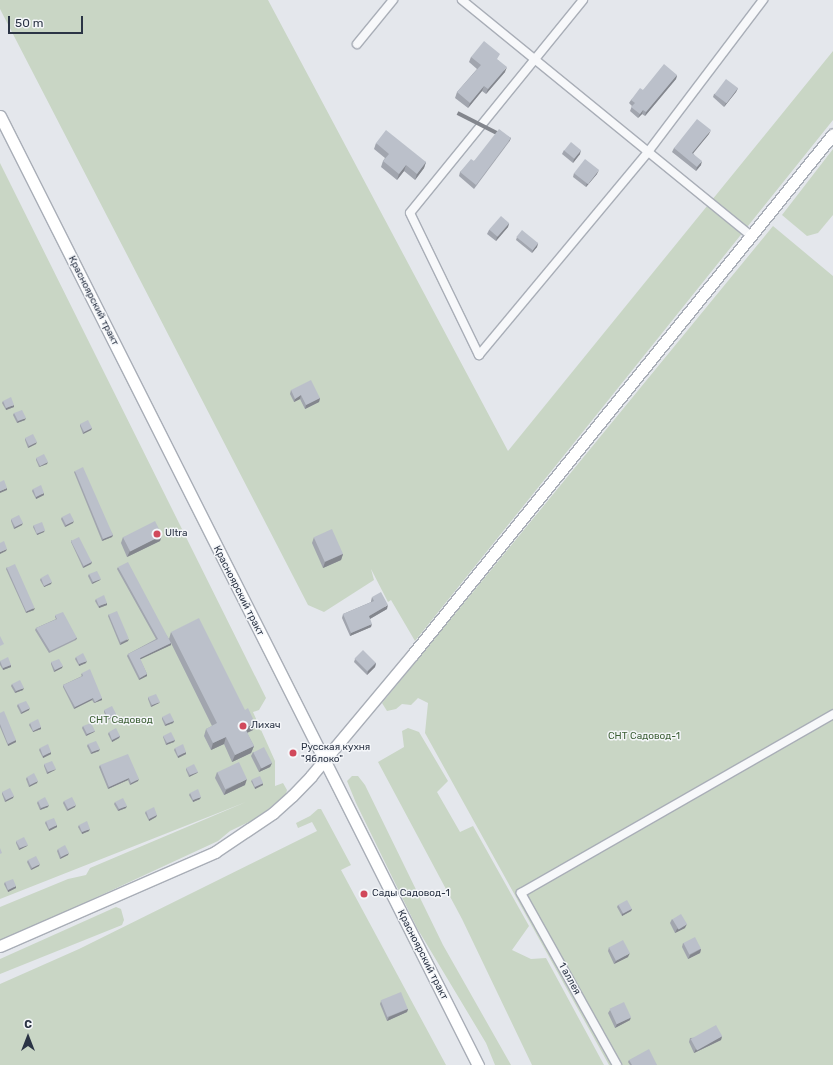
<!DOCTYPE html>
<html>
<head>
<meta charset="utf-8">
<style>
  body { margin:0 }
  #map { position:relative; width:833px; height:1065px; overflow:hidden; background:#e4e7ec; font-family:Rubik,sans-serif }
  div>[style] { position:absolute }
  [style*='--x'] { left:calc(var(--x)*1px); top:calc(var(--y)*1px); width:calc(var(--w)*1px); rotate:calc(var(--a)*1deg) }
  .green>* { inset:0; background:#c9d6c5 }
  .roads { filter:drop-shadow(1px 0 #a9aeb7) drop-shadow(-1px 0 #a9aeb7) drop-shadow(0 1px #a9aeb7) drop-shadow(0 -1px #a9aeb7) }
  .street>* { height:8px; margin:-4px; padding:0 4px; transform-origin:4px; border-radius:4px; background:#f7f8fa }
  .secondary>* { height:11px; margin:-5.5px; padding:0 5.5px; transform-origin:5.5px; border-radius:5.5px; background:#fff }
  .wall>* { inset:0; background:#a1a5ae }
  .shaded-wall>* { inset:0; background:#83868d; transform-origin:0 0 }
  .building>* { inset:0; background:#bbc0ca; transform-origin:0 0 }
  .dots>* { width:11px; height:11px; translate:-50% -50%; box-sizing:border-box; border:2px solid #f4f6f9; border-radius:50% }
  span { translate:-50% -50%; white-space:nowrap; text-align:center; line-height:1.15; -webkit-text-stroke:3px #f4f6f9; paint-order:stroke }
  .street-label { font-size:10px; color:#2b3445 }
  .poi-label { font-size:10px; color:#2b3445 }
  .left { translate:0 -50%; text-align:left }
  .park-label { font-size:10px; color:#3f6138 }
  .north { position:absolute; left:8px; top:1017px; width:40px; height:40px; -webkit-text-stroke:3px #f4f6f9; paint-order:stroke; rotate:0deg; font-size:11px; font-weight:700; line-height:16px; text-align:center; color:#2b3445 }
  .north::after { content:''; display:block; margin:auto; width:14px; height:18px; background:#2b3445; clip-path:polygon(50% 0,100% 100%,50% 72%,0 100%) }
  .scale { position:absolute; left:8px; top:16px; width:75px; height:18px; box-sizing:border-box; border:2px solid #2b3445; border-top:0; padding-left:5px; font-size:12px; line-height:14px; white-space:nowrap; color:#2b3445; -webkit-text-stroke:3px #f4f6f9; paint-order:stroke }
</style>
</head>
<body>
<div id="map">
  <div class="green">
    <div style="clip-path:polygon(0 0,268px 0,508px 451px,833px 51px,833px 120px,415px 641px,391px 600px,388px 602px,371px 569px,374px 580px,324px 612px,308px 605px,0 9px)"></div>
    <div style="clip-path:polygon(833px 149px,833px 215px,818px 233px,807px 236px,782px 215px)"></div>
    <div style="clip-path:polygon(0 163px,266px 698px,259px 710px,253px 712px,275px 761px,275px 786px,283px 783px,287px 790px,286px 794px,259px 817px,230px 831px,218px 841px,0 942px,0 907px,68px 879px,86px 875px,90px 868px,246px 802px,0 899px)"></div>
    <div style="clip-path:polygon(773px 226px,833px 276px,833px 1065px,609px 1065px,425px 733px,428px 703px,418px 698px,411px 705px,402px 704px,396px 709px,387px 711px,382px 703px)"></div>
    <div style="clip-path:polygon(408px 728px,419px 732px,448px 781px,437px 792px,460px 832px,473px 826px,529px 926px,512px 950px,531px 959px,546px 958px,604px 1065px,532px 1065px,462px 919px,378px 762px,404px 747px,402px 731px)"></div>
    <div style="clip-path:polygon(352px 776px,358px 776px,365px 785px,443px 945px,511px 1065px,495px 1065px,486px 1043px,417px 928px,356px 803px,347px 781px)"></div>
    <div style="clip-path:polygon(318px 809px,321px 809px,351px 865px,341px 870px,446px 1065px,0 1065px,0 984px,79px 949px,317px 831px,312px 822px,298px 828px,296px 823px,310px 816px)"></div>
    <div style="clip-path:polygon(116px 907px,121px 909px,124px 920px,122px 925px,0 974px,0 959px)"></div>
  </div>
  <div class="roads">
    <div class="street">
      <div style="--x:462;--y:0;--w:373;--a:39.2"></div>
      <div style="--x:583;--y:0;--w:274;--a:129.1"></div>
      <div style="--x:410;--y:213;--w:158;--a:64.1"></div>
      <div style="--x:479;--y:355;--w:264;--a:-50.2"></div>
      <div style="--x:648;--y:152;--w:191;--a:-52.9"></div>
      <div style="--x:357;--y:44;--w:57;--a:-50.7"></div>
      <div style="--x:617;--y:1065;--w:197;--a:-119.2"></div>
      <div style="--x:521;--y:893;--w:360;--a:-29.8"></div>
    </div>
    <div class="secondary">
      <div style="--x:0;--y:116;--w:1063;--a:63.27"></div>
      <div style="--x:0;--y:946;--w:235;--a:-23.6"></div>
      <div style="--x:215;--y:852;--w:70;--a:-33.9"></div>
      <div style="--x:273;--y:813;--w:25;--a:-42"></div>
      <div style="--x:292;--y:796;--w:28;--a:-46"></div>
      <div style="--x:311;--y:776;--w:159;--a:-50.1"></div>
      <div style="--x:413;--y:654;--w:668;--a:-51.07"></div>
    </div>
  </div>
  <div class="wall">
    <div style="clip-path:polygon(471px 57px,498px 60px,505px 72px,486px 94px,482px 91px,468px 108px,455px 98px,457px 92px,477px 69px,469px 62px)"></div>
    <div style="clip-path:polygon(677px 75px,676px 79px,645px 116px,642px 114px,638px 118px,630px 111px,632px 106px,629px 103px,631px 100px,643px 90px)"></div>
    <div style="clip-path:polygon(738px 88px,736px 92px,724px 107px,713px 97px,714px 94px)"></div>
    <div style="clip-path:polygon(709px 134px,693px 153px,701px 165px,696px 171px,672px 152px,674px 148px)"></div>
    <div style="clip-path:polygon(511px 138px,509px 142px,474px 189px,459px 176px,460px 172px,474px 161px)"></div>
    <div style="clip-path:polygon(376px 143px,426px 162px,424px 168px,415px 180px,404px 171px,397px 180px,381px 167px,383px 161px,385px 158px,374px 149px)"></div>
    <div style="clip-path:polygon(564px 150px,580px 154px,573px 163px,562px 154px)"></div>
    <div style="clip-path:polygon(574px 173px,597px 174px,586px 187px,573px 177px)"></div>
    <div style="clip-path:polygon(509px 223px,508px 227px,496px 241px,487px 234px,489px 230px)"></div>
    <div style="clip-path:polygon(517px 237px,538px 243px,537px 247px,532px 253px,516px 240px)"></div>
    <div style="clip-path:polygon(291px 390px,320px 398px,319px 402px,305px 409px,300px 399px,294px 402px,290px 394px)"></div>
    <div style="clip-path:polygon(3px 401px,14px 407px,6px 410px,2px 403px)"></div>
    <div style="clip-path:polygon(14px 413px,25px 420px,17px 423px,13px 415px)"></div>
    <div style="clip-path:polygon(80px 424px,92px 428px,91px 430px,83px 434px,80px 426px)"></div>
    <div style="clip-path:polygon(25px 438px,36px 444px,28px 448px,25px 440px)"></div>
    <div style="clip-path:polygon(36px 458px,47px 464px,39px 467px,36px 460px)"></div>
    <div style="clip-path:polygon(75px 471px,113px 535px,112px 537px,102px 541px,74px 472px)"></div>
    <div style="clip-path:polygon(33px 489px,44px 495px,36px 499px,32px 491px)"></div>
    <div style="clip-path:polygon(62px 517px,73px 523px,65px 527px,61px 519px)"></div>
    <div style="clip-path:polygon(11px 519px,22px 525px,14px 529px,11px 521px)"></div>
    <div style="clip-path:polygon(34px 525px,44px 532px,37px 535px,33px 527px)"></div>
    <div style="clip-path:polygon(162px 535px,160px 541px,127px 557px,121px 543px,123px 537px)"></div>
    <div style="clip-path:polygon(314px 537px,343px 554px,341px 560px,323px 568px,312px 543px)"></div>
    <div style="clip-path:polygon(71px 540px,92px 562px,91px 564px,83px 568px,71px 542px)"></div>
    <div style="clip-path:polygon(7px 567px,34px 610px,26px 613px,6px 569px)"></div>
    <div style="clip-path:polygon(118px 567px,169px 639px,171px 632px,253px 730px,247px 733px,254px 746px,251px 753px,232px 762px,224px 744px,211px 750px,204px 736px,206px 729px,212px 726px,171px 643px,171px 645px,140px 659px,147px 674px,147px 676px,139px 680px,127px 656px,128px 654px,156px 639px,117px 569px)"></div>
    <div style="clip-path:polygon(89px 574px,100px 580px,92px 584px,88px 576px)"></div>
    <div style="clip-path:polygon(41px 578px,51px 584px,44px 587px,40px 580px)"></div>
    <div style="clip-path:polygon(372px 597px,387px 609px,370px 619px,371px 627px,350px 636px,342px 618px,343px 614px,371px 602px,371px 601px)"></div>
    <div style="clip-path:polygon(96px 599px,107px 605px,99px 608px,95px 601px)"></div>
    <div style="clip-path:polygon(109px 614px,128px 641px,120px 645px,108px 616px)"></div>
    <div style="clip-path:polygon(55px 615px,76px 640px,49px 653px,35px 630px,36px 628px,56px 619px,55px 617px)"></div>
    <div style="clip-path:polygon(76px 657px,86px 663px,79px 666px,75px 659px)"></div>
    <div style="clip-path:polygon(355px 659px,376px 663px,375px 667px,367px 675px,354px 662px)"></div>
    <div style="clip-path:polygon(0 661px,11px 665px,11px 667px,3px 670px,0 665px)"></div>
    <div style="clip-path:polygon(51px 662px,62px 668px,54px 672px,51px 664px)"></div>
    <div style="clip-path:polygon(82px 673px,102px 700px,94px 703px,92px 700px,74px 709px,63px 687px,63px 685px,82px 676px,81px 675px)"></div>
    <div style="clip-path:polygon(12px 684px,23px 690px,15px 693px,11px 686px)"></div>
    <div style="clip-path:polygon(148px 697px,159px 703px,151px 707px,148px 699px)"></div>
    <div style="clip-path:polygon(18px 704px,29px 710px,21px 714px,17px 706px)"></div>
    <div style="clip-path:polygon(104px 710px,115px 716px,107px 720px,104px 712px)"></div>
    <div style="clip-path:polygon(0 713px,16px 742px,8px 746px,0 727px)"></div>
    <div style="clip-path:polygon(162px 717px,174px 721px,173px 723px,165px 726px,162px 719px)"></div>
    <div style="clip-path:polygon(30px 723px,41px 729px,33px 732px,29px 725px)"></div>
    <div style="clip-path:polygon(83px 726px,95px 731px,94px 732px,86px 736px,82px 728px)"></div>
    <div style="clip-path:polygon(109px 732px,120px 736px,119px 738px,112px 742px,108px 734px)"></div>
    <div style="clip-path:polygon(163px 736px,175px 740px,174px 742px,166px 745px,163px 737px)"></div>
    <div style="clip-path:polygon(88px 744px,99px 751px,91px 754px,87px 746px)"></div>
    <div style="clip-path:polygon(40px 748px,51px 754px,43px 758px,39px 750px)"></div>
    <div style="clip-path:polygon(175px 748px,186px 754px,178px 758px,174px 750px)"></div>
    <div style="clip-path:polygon(253px 752px,272px 763px,270px 767px,259px 772px,251px 756px)"></div>
    <div style="clip-path:polygon(44px 764px,55px 770px,47px 774px,44px 766px)"></div>
    <div style="clip-path:polygon(100px 765px,138px 781px,130px 785px,128px 780px,108px 789px,99px 767px)"></div>
    <div style="clip-path:polygon(186px 768px,198px 772px,197px 773px,189px 777px,186px 770px)"></div>
    <div style="clip-path:polygon(217px 772px,245px 785px,224px 795px,215px 778px)"></div>
    <div style="clip-path:polygon(27px 777px,37px 783px,29px 787px,26px 779px)"></div>
    <div style="clip-path:polygon(252px 780px,263px 785px,255px 789px,251px 781px)"></div>
    <div style="clip-path:polygon(2px 792px,13px 798px,5px 802px,2px 794px)"></div>
    <div style="clip-path:polygon(190px 793px,200px 799px,193px 802px,189px 795px)"></div>
    <div style="clip-path:polygon(38px 801px,48px 807px,40px 810px,37px 803px)"></div>
    <div style="clip-path:polygon(64px 801px,75px 807px,67px 811px,63px 803px)"></div>
    <div style="clip-path:polygon(115px 802px,126px 808px,118px 811px,114px 804px)"></div>
    <div style="clip-path:polygon(146px 811px,157px 815px,156px 817px,149px 821px,145px 813px)"></div>
    <div style="clip-path:polygon(46px 821px,57px 827px,49px 831px,45px 823px)"></div>
    <div style="clip-path:polygon(79px 825px,89px 831px,82px 834px,78px 827px)"></div>
    <div style="clip-path:polygon(16px 841px,27px 846px,19px 850px,16px 843px)"></div>
    <div style="clip-path:polygon(58px 849px,68px 855px,60px 859px,57px 851px)"></div>
    <div style="clip-path:polygon(28px 860px,39px 866px,31px 870px,27px 862px)"></div>
    <div style="clip-path:polygon(5px 882px,16px 888px,8px 892px,4px 884px)"></div>
    <div style="clip-path:polygon(618px 905px,632px 909px,631px 911px,622px 916px,617px 907px)"></div>
    <div style="clip-path:polygon(672px 919px,685px 928px,675px 933px,670px 923px)"></div>
    <div style="clip-path:polygon(683px 943px,701px 949px,700px 953px,688px 959px,682px 947px)"></div>
    <div style="clip-path:polygon(609px 947px,628px 957px,614px 964px,608px 951px)"></div>
    <div style="clip-path:polygon(381px 1001px,408px 1009px,407px 1012px,387px 1021px,380px 1004px)"></div>
    <div style="clip-path:polygon(610px 1010px,630px 1020px,615px 1028px,608px 1013px)"></div>
    <div style="clip-path:polygon(722px 1036px,721px 1040px,694px 1053px,689px 1042px,690px 1038px)"></div>
    <div style="clip-path:polygon(629px 1060px,657px 1065px,630px 1065px,628px 1062px)"></div>
  </div>
  <div class="shaded-wall">
    <div style="clip-path:polygon(507px 67px,505px 72px,486px 94px,488px 89px)"></div>
    <div style="clip-path:polygon(677px 75px,676px 79px,645px 116px,646px 112px)"></div>
    <div style="clip-path:polygon(484px 86px,482px 91px,468px 108px,470px 103px)"></div>
    <div style="clip-path:polygon(738px 88px,736px 92px,724px 107px,726px 103px)"></div>
    <div style="clip-path:polygon(643px 110px,642px 114px,638px 118px,640px 114px)"></div>
    <div style="clip-path:polygon(711px 130px,709px 134px,691px 156px,692px 153px)"></div>
    <div style="left:511px;top:138px;width:4px;height:59px;rotate:117deg"></div>
    <div style="clip-path:polygon(581px 150px,580px 154px,573px 163px,574px 159px)"></div>
    <div style="clip-path:polygon(702px 161px,701px 165px,696px 171px,697px 167px)"></div>
    <div style="clip-path:polygon(426px 162px,424px 168px,415px 180px,417px 174px)"></div>
    <div style="clip-path:polygon(406px 165px,404px 171px,397px 180px,399px 174px)"></div>
    <div style="clip-path:polygon(599px 170px,597px 174px,586px 187px,587px 183px)"></div>
    <div style="clip-path:polygon(509px 223px,508px 227px,496px 241px,497px 237px)"></div>
    <div style="clip-path:polygon(538px 243px,537px 247px,532px 253px,533px 250px)"></div>
    <div style="clip-path:polygon(301px 395px,300px 399px,294px 402px,295px 399px)"></div>
    <div style="clip-path:polygon(320px 398px,319px 402px,305px 409px,306px 405px)"></div>
    <div style="clip-path:polygon(14px 405px,14px 407px,6px 410px,6px 408px)"></div>
    <div style="clip-path:polygon(26px 418px,25px 420px,17px 423px,18px 421px)"></div>
    <div style="clip-path:polygon(92px 428px,91px 430px,83px 434px,84px 432px)"></div>
    <div style="clip-path:polygon(37px 442px,36px 444px,28px 448px,29px 446px)"></div>
    <div style="clip-path:polygon(48px 462px,47px 464px,39px 467px,40px 466px)"></div>
    <div style="clip-path:polygon(7px 488px,7px 490px,0 493px,0 491px)"></div>
    <div style="clip-path:polygon(44px 493px,44px 495px,36px 499px,36px 497px)"></div>
    <div style="clip-path:polygon(74px 521px,73px 523px,65px 527px,66px 525px)"></div>
    <div style="clip-path:polygon(23px 523px,22px 525px,14px 529px,15px 527px)"></div>
    <div style="clip-path:polygon(45px 530px,44px 532px,37px 535px,37px 533px)"></div>
    <div style="clip-path:polygon(113px 535px,112px 537px,102px 541px,103px 539px)"></div>
    <div style="clip-path:polygon(162px 535px,160px 541px,127px 557px,130px 551px)"></div>
    <div style="clip-path:polygon(7px 549px,6px 551px,0 554px,0 552px)"></div>
    <div style="clip-path:polygon(343px 554px,341px 560px,323px 568px,325px 562px)"></div>
    <div style="clip-path:polygon(92px 562px,91px 564px,83px 568px,84px 566px)"></div>
    <div style="clip-path:polygon(101px 579px,100px 580px,92px 584px,93px 582px)"></div>
    <div style="clip-path:polygon(52px 582px,51px 584px,44px 587px,44px 586px)"></div>
    <div style="clip-path:polygon(107px 603px,107px 605px,99px 608px,99px 606px)"></div>
    <div style="clip-path:polygon(388px 605px,387px 609px,368px 620px,369px 616px)"></div>
    <div style="clip-path:polygon(35px 608px,34px 610px,26px 613px,27px 611px)"></div>
    <div style="clip-path:polygon(372px 624px,371px 627px,350px 636px,351px 633px)"></div>
    <div style="left:77px;top:638px;width:2px;height:30px;rotate:117deg"></div>
    <div style="clip-path:polygon(129px 639px,128px 641px,120px 645px,121px 643px)"></div>
    <div style="clip-path:polygon(171px 643px,171px 645px,139px 660px,140px 658px)"></div>
    <div style="clip-path:polygon(87px 661px,86px 663px,79px 666px,79px 664px)"></div>
    <div style="clip-path:polygon(376px 663px,375px 667px,367px 675px,368px 671px)"></div>
    <div style="clip-path:polygon(11px 665px,11px 667px,3px 670px,3px 668px)"></div>
    <div style="clip-path:polygon(63px 666px,62px 668px,54px 672px,55px 670px)"></div>
    <div style="clip-path:polygon(147px 674px,147px 676px,139px 680px,140px 678px)"></div>
    <div style="clip-path:polygon(24px 688px,23px 690px,15px 693px,16px 691px)"></div>
    <div style="clip-path:polygon(93px 698px,92px 700px,74px 709px,75px 707px)"></div>
    <div style="clip-path:polygon(102px 698px,102px 700px,94px 703px,95px 702px)"></div>
    <div style="clip-path:polygon(160px 702px,159px 703px,151px 707px,152px 705px)"></div>
    <div style="clip-path:polygon(30px 708px,29px 710px,21px 714px,22px 712px)"></div>
    <div style="clip-path:polygon(116px 714px,115px 716px,107px 720px,108px 718px)"></div>
    <div style="clip-path:polygon(174px 721px,173px 723px,165px 726px,166px 724px)"></div>
    <div style="clip-path:polygon(255px 723px,253px 730px,242px 735px,245px 728px)"></div>
    <div style="clip-path:polygon(41px 727px,41px 729px,33px 732px,33px 731px)"></div>
    <div style="clip-path:polygon(95px 731px,94px 732px,86px 736px,87px 734px)"></div>
    <div style="clip-path:polygon(120px 736px,119px 738px,112px 742px,112px 740px)"></div>
    <div style="clip-path:polygon(226px 737px,224px 744px,211px 750px,213px 743px)"></div>
    <div style="clip-path:polygon(16px 740px,16px 742px,8px 746px,8px 744px)"></div>
    <div style="clip-path:polygon(175px 740px,174px 742px,166px 745px,167px 743px)"></div>
    <div style="clip-path:polygon(254px 746px,251px 753px,232px 762px,235px 755px)"></div>
    <div style="clip-path:polygon(100px 749px,99px 751px,91px 754px,92px 752px)"></div>
    <div style="clip-path:polygon(51px 752px,51px 754px,43px 758px,43px 756px)"></div>
    <div style="clip-path:polygon(186px 752px,186px 754px,178px 758px,178px 756px)"></div>
    <div style="clip-path:polygon(272px 763px,270px 767px,259px 772px,261px 768px)"></div>
    <div style="clip-path:polygon(56px 769px,55px 770px,47px 774px,48px 772px)"></div>
    <div style="clip-path:polygon(198px 772px,197px 773px,189px 777px,190px 775px)"></div>
    <div style="clip-path:polygon(129px 778px,128px 780px,108px 789px,109px 787px)"></div>
    <div style="clip-path:polygon(139px 779px,138px 781px,130px 785px,131px 783px)"></div>
    <div style="clip-path:polygon(247px 779px,245px 785px,224px 795px,226px 790px)"></div>
    <div style="clip-path:polygon(38px 781px,37px 783px,29px 787px,30px 785px)"></div>
    <div style="clip-path:polygon(263px 783px,263px 785px,255px 789px,255px 787px)"></div>
    <div style="clip-path:polygon(14px 796px,13px 798px,5px 802px,6px 800px)"></div>
    <div style="clip-path:polygon(201px 797px,200px 799px,193px 802px,193px 800px)"></div>
    <div style="clip-path:polygon(49px 805px,48px 807px,40px 810px,41px 808px)"></div>
    <div style="clip-path:polygon(76px 805px,75px 807px,67px 811px,68px 809px)"></div>
    <div style="clip-path:polygon(127px 806px,126px 808px,118px 811px,119px 809px)"></div>
    <div style="clip-path:polygon(157px 815px,156px 817px,149px 821px,149px 819px)"></div>
    <div style="clip-path:polygon(57px 825px,57px 827px,49px 831px,49px 829px)"></div>
    <div style="clip-path:polygon(90px 829px,89px 831px,82px 834px,82px 832px)"></div>
    <div style="clip-path:polygon(28px 845px,27px 846px,19px 850px,20px 848px)"></div>
    <div style="clip-path:polygon(69px 853px,68px 855px,60px 859px,61px 857px)"></div>
    <div style="clip-path:polygon(40px 864px,39px 866px,31px 870px,32px 868px)"></div>
    <div style="clip-path:polygon(16px 886px,16px 888px,8px 892px,8px 890px)"></div>
    <div style="clip-path:polygon(632px 909px,631px 911px,622px 916px,622px 914px)"></div>
    <div style="clip-path:polygon(687px 924px,685px 928px,675px 933px,677px 929px)"></div>
    <div style="clip-path:polygon(701px 949px,700px 953px,688px 959px,690px 955px)"></div>
    <div style="clip-path:polygon(630px 953px,628px 957px,614px 964px,616px 961px)"></div>
    <div style="clip-path:polygon(408px 1009px,407px 1012px,387px 1021px,389px 1017px)"></div>
    <div style="clip-path:polygon(631px 1017px,630px 1020px,615px 1028px,617px 1024px)"></div>
    <div style="clip-path:polygon(722px 1036px,721px 1040px,694px 1053px,696px 1049px)"></div>
  </div>
  <div class="building">
    <div style="clip-path:polygon(484px 41px,500px 54px,497px 59px,507px 67px,488px 89px,484px 86px,470px 103px,457px 92px,481px 65px,471px 57px)"></div>
    <div style="clip-path:polygon(664px 64px,677px 75px,646px 112px,643px 110px,640px 114px,631px 107px,635px 103px,631px 100px,640px 88px,643px 90px)"></div>
    <div style="left:726px;top:79px;width:15px;height:19px;rotate:37deg"></div>
    <div style="clip-path:polygon(697px 119px,711px 130px,692px 153px,702px 161px,697px 167px,674px 148px)"></div>
    <div style="clip-path:polygon(499px 129px,511px 138px,476px 185px,460px 172px,471px 159px,474px 161px)"></div>
    <div style="clip-path:polygon(386px 130px,426px 162px,417px 174px,406px 165px,399px 174px,383px 161px,389px 154px,376px 143px)"></div>
    <div style="left:571px;top:142px;width:13px;height:11px;rotate:39deg"></div>
    <div style="left:585px;top:159px;width:18px;height:18px;rotate:38deg"></div>
    <div style="left:501px;top:216px;width:11px;height:18px;rotate:41deg"></div>
    <div style="left:522px;top:230px;width:21px;height:9px;rotate:39deg"></div>
    <div style="clip-path:polygon(311px 380px,320px 398px,306px 405px,301px 395px,295px 399px,291px 390px)"></div>
    <div style="clip-path:polygon(11px 397px,14px 405px,6px 408px,3px 401px)"></div>
    <div style="clip-path:polygon(22px 410px,26px 418px,18px 421px,14px 413px)"></div>
    <div style="left:88px;top:420px;width:9px;height:9px;rotate:63deg"></div>
    <div style="left:33px;top:434px;width:9px;height:9px;rotate:63deg"></div>
    <div style="left:44px;top:454px;width:9px;height:9px;rotate:63deg"></div>
    <div style="clip-path:polygon(83px 467px,113px 535px,103px 539px,75px 471px)"></div>
    <div style="clip-path:polygon(4px 480px,7px 488px,0 491px,0 482px)"></div>
    <div style="clip-path:polygon(41px 485px,44px 493px,36px 497px,33px 489px)"></div>
    <div style="left:70px;top:513px;width:9px;height:9px;rotate:63deg"></div>
    <div style="left:19px;top:515px;width:9px;height:9px;rotate:63deg"></div>
    <div style="left:155px;top:521px;width:16px;height:36px;rotate:63deg"></div>
    <div style="left:42px;top:522px;width:9px;height:9px;rotate:69deg"></div>
    <div style="left:332px;top:529px;width:27px;height:20px;rotate:66deg"></div>
    <div style="left:79px;top:537px;width:28px;height:9px;rotate:63deg"></div>
    <div style="clip-path:polygon(4px 541px,7px 549px,0 552px,0 543px)"></div>
    <div style="clip-path:polygon(128px 562px,171px 643px,140px 658px,147px 674px,140px 678px,128px 654px,158px 639px,118px 567px)"></div>
    <div style="left:15px;top:564px;width:48px;height:9px;rotate:66deg"></div>
    <div style="clip-path:polygon(97px 571px,101px 579px,93px 582px,89px 574px)"></div>
    <div style="clip-path:polygon(48px 574px,52px 582px,44px 586px,41px 578px)"></div>
    <div style="clip-path:polygon(381px 592px,388px 605px,369px 616px,372px 624px,351px 633px,343px 614px,374px 601px,372px 597px)"></div>
    <div style="clip-path:polygon(104px 595px,107px 603px,99px 606px,96px 599px)"></div>
    <div style="left:117px;top:611px;width:30px;height:9px;rotate:67deg"></div>
    <div style="clip-path:polygon(63px 612px,77px 638px,50px 651px,36px 628px,57px 619px,55px 615px)"></div>
    <div style="clip-path:polygon(199px 618px,245px 710px,248px 708px,255px 723px,245px 728px,254px 746px,235px 755px,226px 737px,213px 743px,206px 729px,217px 723px,171px 632px)"></div>
    <div style="clip-path:polygon(0 636px,4px 644px,0 646px)"></div>
    <div style="left:363px;top:650px;width:18px;height:12px;rotate:45deg"></div>
    <div style="clip-path:polygon(83px 653px,87px 661px,79px 664px,76px 657px)"></div>
    <div style="clip-path:polygon(8px 657px,11px 665px,3px 668px,0 661px)"></div>
    <div style="clip-path:polygon(59px 659px,63px 666px,55px 670px,51px 662px)"></div>
    <div style="clip-path:polygon(90px 669px,102px 698px,95px 702px,93px 698px,75px 707px,63px 685px,83px 676px,82px 673px)"></div>
    <div style="clip-path:polygon(20px 680px,24px 688px,16px 691px,12px 684px)"></div>
    <div style="clip-path:polygon(156px 694px,160px 702px,152px 705px,148px 697px)"></div>
    <div style="clip-path:polygon(26px 701px,30px 708px,22px 712px,18px 704px)"></div>
    <div style="left:112px;top:706px;width:9px;height:9px;rotate:63deg"></div>
    <div style="clip-path:polygon(4px 711px,16px 740px,8px 744px,0 724px,0 713px)"></div>
    <div style="clip-path:polygon(170px 713px,174px 721px,166px 724px,162px 717px)"></div>
    <div style="clip-path:polygon(38px 719px,41px 727px,33px 731px,30px 723px)"></div>
    <div style="clip-path:polygon(91px 723px,95px 731px,87px 734px,83px 726px)"></div>
    <div style="clip-path:polygon(116px 728px,120px 736px,112px 740px,109px 732px)"></div>
    <div style="clip-path:polygon(171px 732px,175px 740px,167px 743px,163px 736px)"></div>
    <div style="clip-path:polygon(96px 741px,100px 749px,92px 752px,88px 744px)"></div>
    <div style="clip-path:polygon(48px 744px,51px 752px,43px 756px,40px 748px)"></div>
    <div style="clip-path:polygon(183px 744px,186px 752px,178px 756px,175px 748px)"></div>
    <div style="left:264px;top:747px;width:18px;height:12px;rotate:63deg"></div>
    <div style="clip-path:polygon(128px 754px,139px 779px,131px 783px,129px 778px,109px 787px,100px 765px)"></div>
    <div style="clip-path:polygon(52px 761px,56px 769px,48px 772px,44px 764px)"></div>
    <div style="left:239px;top:762px;width:19px;height:24px;rotate:65deg"></div>
    <div style="clip-path:polygon(194px 764px,198px 772px,190px 775px,186px 768px)"></div>
    <div style="clip-path:polygon(34px 773px,38px 781px,30px 785px,27px 777px)"></div>
    <div style="left:260px;top:776px;width:8px;height:9px;rotate:67deg"></div>
    <div style="left:10px;top:788px;width:9px;height:9px;rotate:63deg"></div>
    <div style="clip-path:polygon(198px 789px,201px 797px,193px 800px,190px 793px)"></div>
    <div style="clip-path:polygon(45px 797px,49px 805px,41px 808px,38px 801px)"></div>
    <div style="left:72px;top:797px;width:9px;height:9px;rotate:63deg"></div>
    <div style="clip-path:polygon(123px 798px,127px 806px,119px 809px,115px 802px)"></div>
    <div style="clip-path:polygon(154px 807px,157px 815px,149px 819px,146px 811px)"></div>
    <div style="clip-path:polygon(54px 818px,57px 825px,49px 829px,46px 821px)"></div>
    <div style="clip-path:polygon(87px 821px,90px 829px,82px 832px,79px 825px)"></div>
    <div style="clip-path:polygon(24px 837px,28px 845px,20px 848px,16px 841px)"></div>
    <div style="clip-path:polygon(65px 845px,69px 853px,61px 857px,58px 849px)"></div>
    <div style="clip-path:polygon(0 848px,2px 853px,0 854px)"></div>
    <div style="left:36px;top:856px;width:9px;height:9px;rotate:63deg"></div>
    <div style="clip-path:polygon(13px 879px,16px 886px,8px 890px,5px 882px)"></div>
    <div style="left:627px;top:900px;width:10px;height:10px;rotate:61deg"></div>
    <div style="left:681px;top:914px;width:12px;height:10px;rotate:59deg"></div>
    <div style="left:695px;top:937px;width:13px;height:13px;rotate:63deg"></div>
    <div style="left:623px;top:940px;width:15px;height:16px;rotate:62deg"></div>
    <div style="left:401px;top:992px;width:18px;height:22px;rotate:68deg"></div>
    <div style="left:624px;top:1002px;width:17px;height:16px;rotate:65deg"></div>
    <div style="left:716px;top:1025px;width:13px;height:29px;rotate:61deg"></div>
    <div style="clip-path:polygon(649px 1049px,657px 1065px,632px 1065px,629px 1060px)"></div>
  </div>
  <div class="dots">
    <div style="left:157px;top:534px;background:#d1495b"></div>
    <div style="left:243px;top:726px;background:#d1495b"></div>
    <div style="left:293px;top:753px;background:#d1495b"></div>
    <div style="left:364px;top:894px;background:#d1495b"></div>
  </div>
  <div class="street-label">
    <span style="left:93px;top:301px;rotate:63deg">Красноярский тракт</span>
    <span style="left:238px;top:591px;rotate:63deg">Красноярский тракт</span>
    <span style="left:422px;top:955px;rotate:63deg">Красноярский тракт</span>
    <span style="left:569px;top:979px;rotate:61deg">1 аллея</span>
  </div>
  <div class="poi-label">
    <span class="left" style="left:165px;top:534px">Ultra</span>
    <span class="left" style="left:251px;top:726px">Лихач</span>
    <span class="left" style="left:301px;top:753px">Русская кухня<br>"Яблоко"</span>
    <span class="left" style="left:372px;top:894px">Сады Садовод-1</span>
  </div>
  <div class="park-label">
    <span style="left:121px;top:721px">СНТ Садовод</span>
    <span style="left:644px;top:737px">СНТ Садовод-1</span>
  </div>
  <div class="north">С</div>
  <div class="scale">50 m</div>
</div>
</body>
</html>
